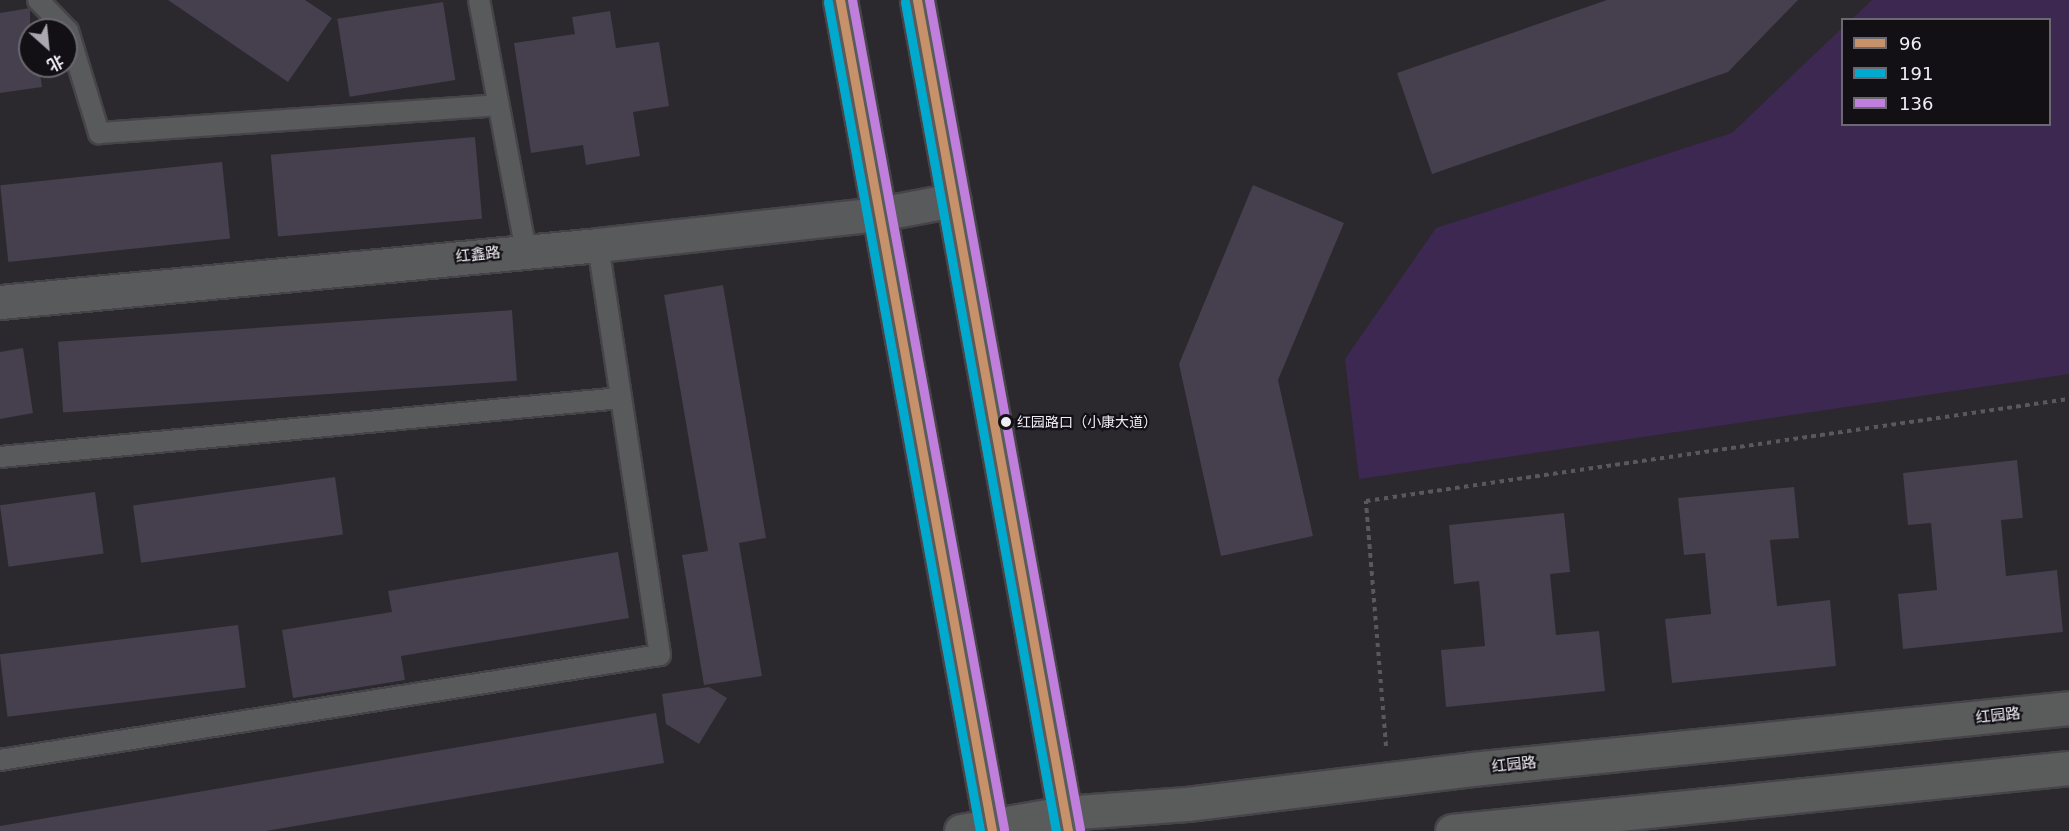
<!DOCTYPE html>
<html>
<head>
<meta charset="utf-8">
<style>
  body { margin:0 }
  #map { position:relative; width:2069px; height:831px; overflow:hidden; background:#2b282e; font-family:"DejaVu Sans","Noto Sans SC",sans-serif }
  div>[style] { position:absolute }
  [style*='--x'] { left:calc(var(--x)*1px); top:calc(var(--y)*1px); width:calc(var(--w)*1px); rotate:calc(var(--a)*1deg) }
  .green>* { inset:0; background:#3d2852 }
  .building>* { inset:0; background:#463f4d; transform-origin:0 0 }
  .path>* { height:4px; margin-top:-2px; transform-origin:0; background:repeating-linear-gradient(90deg,#59585a 0 4.5px,transparent 0 9px) }
  .roads { filter:drop-shadow(2px 0 #474449) drop-shadow(-2px 0 #474449) drop-shadow(0 2px #474449) drop-shadow(0 -2px #474449) }
  .service>* { height:20px; margin:-10px; padding:0 10px; transform-origin:10px; border-radius:10px; background:#585a5b }
  .tertiary>* { height:33px; margin:-16.5px; padding:0 16.5px; transform-origin:16.5px; border-radius:16.5px; background:#585a5b }
  .secondary>* { height:33px; margin:-16.5px; padding:0 16.5px; transform-origin:16.5px; border-radius:16.5px; background:#5a5c5c }
  .bus-1>* { height:9px; margin:-4.5px; padding:0 4.5px; transform-origin:4.5px; border-radius:4.5px; background:#c7916a }
  .bus-2>* { height:9px; margin:-4.5px; padding:0 4.5px; transform-origin:4.5px; border-radius:4.5px; background:#00a9ce }
  .bus-3>* { height:9px; margin:-4.5px; padding:0 4.5px; transform-origin:4.5px; border-radius:4.5px; background:#c07fdc }
  .dots>* { width:16px; height:16px; translate:-50% -50%; box-sizing:border-box; border:3px solid #121015; border-radius:50% }
  span { translate:-50% -50%; white-space:nowrap; text-align:center; line-height:1.15; -webkit-text-stroke:4.5px #121015; paint-order:stroke }
  .bus-label { font-size:14px; color:#f1edf5 }
  .left { translate:0 -50%; text-align:left }
  .street-label { font-size:15px; color:#f1edf5 }
  .legend { position:absolute; left:1841px; top:18px; width:210px; height:108px; box-sizing:border-box; background:#121015; border:2px solid #6b686f; margin:0; padding:8px 10px; list-style:none; font-size:18px; color:#f1edf5 }
  .legend li { display:flex; align-items:center; gap:12px; height:30px }
  .legend b { width:30px; border:2px solid #6b686f }
  .north { position:absolute; left:18px; top:18px; width:60px; height:60px; box-sizing:border-box; background:#121015; border:2px solid #6b686f; border-radius:50%; rotate:153deg; font-size:16px; font-weight:700; line-height:24px; text-align:center; color:#f1edf5 }
  .north::after { content:''; display:block; margin:auto; width:21px; height:27px; background:#aca8af; clip-path:polygon(50% 0,100% 100%,50% 72%,0 100%) }
</style>
</head>
<body>
<div id="map">
  <div class="green">
    <div style="clip-path:polygon(1872px 0,2069px 0,2069px 374px,1359px 479px,1345px 359px,1436px 228px,1732px 133px,1842px 28px,1842px 124px,2050px 124px,2050px 20px,1852px 19px)"></div>
  </div>
  <div class="building">
    <div style="clip-path:polygon(168px 0,305px 0,332px 18px,288px 82px)"></div>
    <div style="clip-path:polygon(1607px 0,1798px 0,1728px 72px,1432px 174px,1397px 73px)"></div>
    <div style="left:443px;top:2px;width:79px;height:107px;rotate:81deg"></div>
    <div style="clip-path:polygon(30px 8px,30px 66px,39px 66px,42px 87px,0 93px,0 13px)"></div>
    <div style="clip-path:polygon(610px 11px,616px 48px,659px 42px,669px 106px,633px 112px,640px 156px,586px 165px,583px 145px,531px 153px,514px 43px,575px 34px,572px 17px)"></div>
    <div style="left:475px;top:137px;width:82px;height:205px;rotate:85deg"></div>
    <div style="left:222px;top:162px;width:77px;height:223px;rotate:84deg"></div>
    <div style="clip-path:polygon(1253px 185px,1344px 223px,1278px 380px,1313px 536px,1221px 556px,1179px 364px)"></div>
    <div style="clip-path:polygon(723px 285px,766px 538px,739px 543px,762px 676px,704px 685px,682px 555px,708px 551px,664px 295px)"></div>
    <div style="left:512px;top:310px;width:71px;height:455px;rotate:86deg"></div>
    <div style="clip-path:polygon(23px 348px,33px 413px,0 419px,0 352px)"></div>
    <div style="clip-path:polygon(2017px 460px,2023px 518px,2001px 520px,2006px 576px,2057px 570px,2063px 632px,1903px 649px,1898px 594px,1937px 590px,1931px 523px,1908px 525px,1903px 473px)"></div>
    <div style="left:335px;top:477px;width:58px;height:204px;rotate:82deg"></div>
    <div style="clip-path:polygon(1794px 487px,1799px 538px,1770px 540px,1777px 606px,1830px 600px,1836px 666px,1672px 683px,1665px 619px,1711px 614px,1705px 553px,1684px 555px,1678px 498px)"></div>
    <div style="left:95px;top:492px;width:62px;height:96px;rotate:82deg"></div>
    <div style="clip-path:polygon(1564px 513px,1570px 572px,1550px 574px,1556px 635px,1599px 631px,1605px 691px,1446px 707px,1441px 650px,1485px 646px,1479px 581px,1454px 584px,1449px 525px)"></div>
    <div style="clip-path:polygon(618px 552px,629px 618px,401px 656px,405px 680px,293px 698px,282px 630px,392px 612px,388px 591px)"></div>
    <div style="left:238px;top:625px;width:63px;height:240px;rotate:83deg"></div>
    <div style="clip-path:polygon(709px 687px,727px 698px,699px 744px,666px 724px,662px 694px)"></div>
    <div style="clip-path:polygon(656px 713px,664px 763px,266px 831px,0 831px,0 826px)"></div>
  </div>
  <div class="path">
    <div style="--x:1386;--y:746;--w:246;--a:-94.7"></div>
    <div style="--x:1366;--y:501;--w:710;--a:-8.26"></div>
  </div>
  <div class="roads">
    <div class="service">
      <div style="--x:38;--y:0;--w:43;--a:45.9"></div>
      <div style="--x:68;--y:31;--w:107;--a:73.1"></div>
      <div style="--x:99;--y:133;--w:400;--a:-4"></div>
      <div style="--x:479;--y:0;--w:254;--a:79.4"></div>
      <div style="--x:0;--y:457;--w:624;--a:-5.43"></div>
      <div style="--x:0;--y:760;--w:668;--a:-9.04"></div>
      <div style="--x:660;--y:655;--w:415;--a:-98.6"></div>
    </div>
    <div class="tertiary">
      <div style="--x:0;--y:302;--w:601;--a:-5.44"></div>
      <div style="--x:598;--y:245;--w:283;--a:-6.3"></div>
      <div style="--x:879;--y:214;--w:76;--a:-10.6"></div>
    </div>
    <div class="secondary">
      <div style="--x:840;--y:0;--w:845;--a:79.63"></div>
      <div style="--x:917;--y:0;--w:845;--a:79.7"></div>
      <div style="--x:961;--y:831;--w:105;--a:-9.9"></div>
      <div style="--x:1064;--y:813;--w:123;--a:-4.2"></div>
      <div style="--x:1187;--y:804;--w:287;--a:-7"></div>
      <div style="--x:1472;--y:769;--w:600;--a:-5.83"></div>
      <div style="--x:1452;--y:831;--w:620;--a:-5.83"></div>
    </div>
  </div>
  <div class="bus-1">
    <div style="--x:840;--y:0;--w:845;--a:79.63"></div>
    <div style="--x:917;--y:0;--w:845;--a:79.7"></div>
  </div>
  <div class="bus-2">
    <div style="--x:828;--y:2;--w:843;--a:79.61"></div>
    <div style="--x:905;--y:2;--w:843;--a:79.68"></div>
  </div>
  <div class="bus-3">
    <div style="--x:852;--y:0;--w:843;--a:79.61"></div>
    <div style="--x:929;--y:0;--w:843;--a:79.68"></div>
  </div>
  <div class="dots">
    <div style="left:1006px;top:422px;background:#f1edf5"></div>
  </div>
  <div class="bus-label">
    <span class="left" style="left:1017px;top:422px">红园路口（小康大道）</span>
  </div>
  <div class="street-label">
    <span style="left:478px;top:255px;rotate:-6deg">红鑫路</span>
    <span style="left:1998px;top:716px;rotate:-6deg">红园路</span>
    <span style="left:1514px;top:765px;rotate:-6deg">红园路</span>
  </div>
  <ul class="legend">
  <li><b style="height:8px;background:#c7916a"></b>96</li>
  <li><b style="height:8px;background:#00a9ce"></b>191</li>
  <li><b style="height:8px;background:#c07fdc"></b>136</li>
  </ul>
  <div class="north">北</div>
</div>
</body>
</html>
